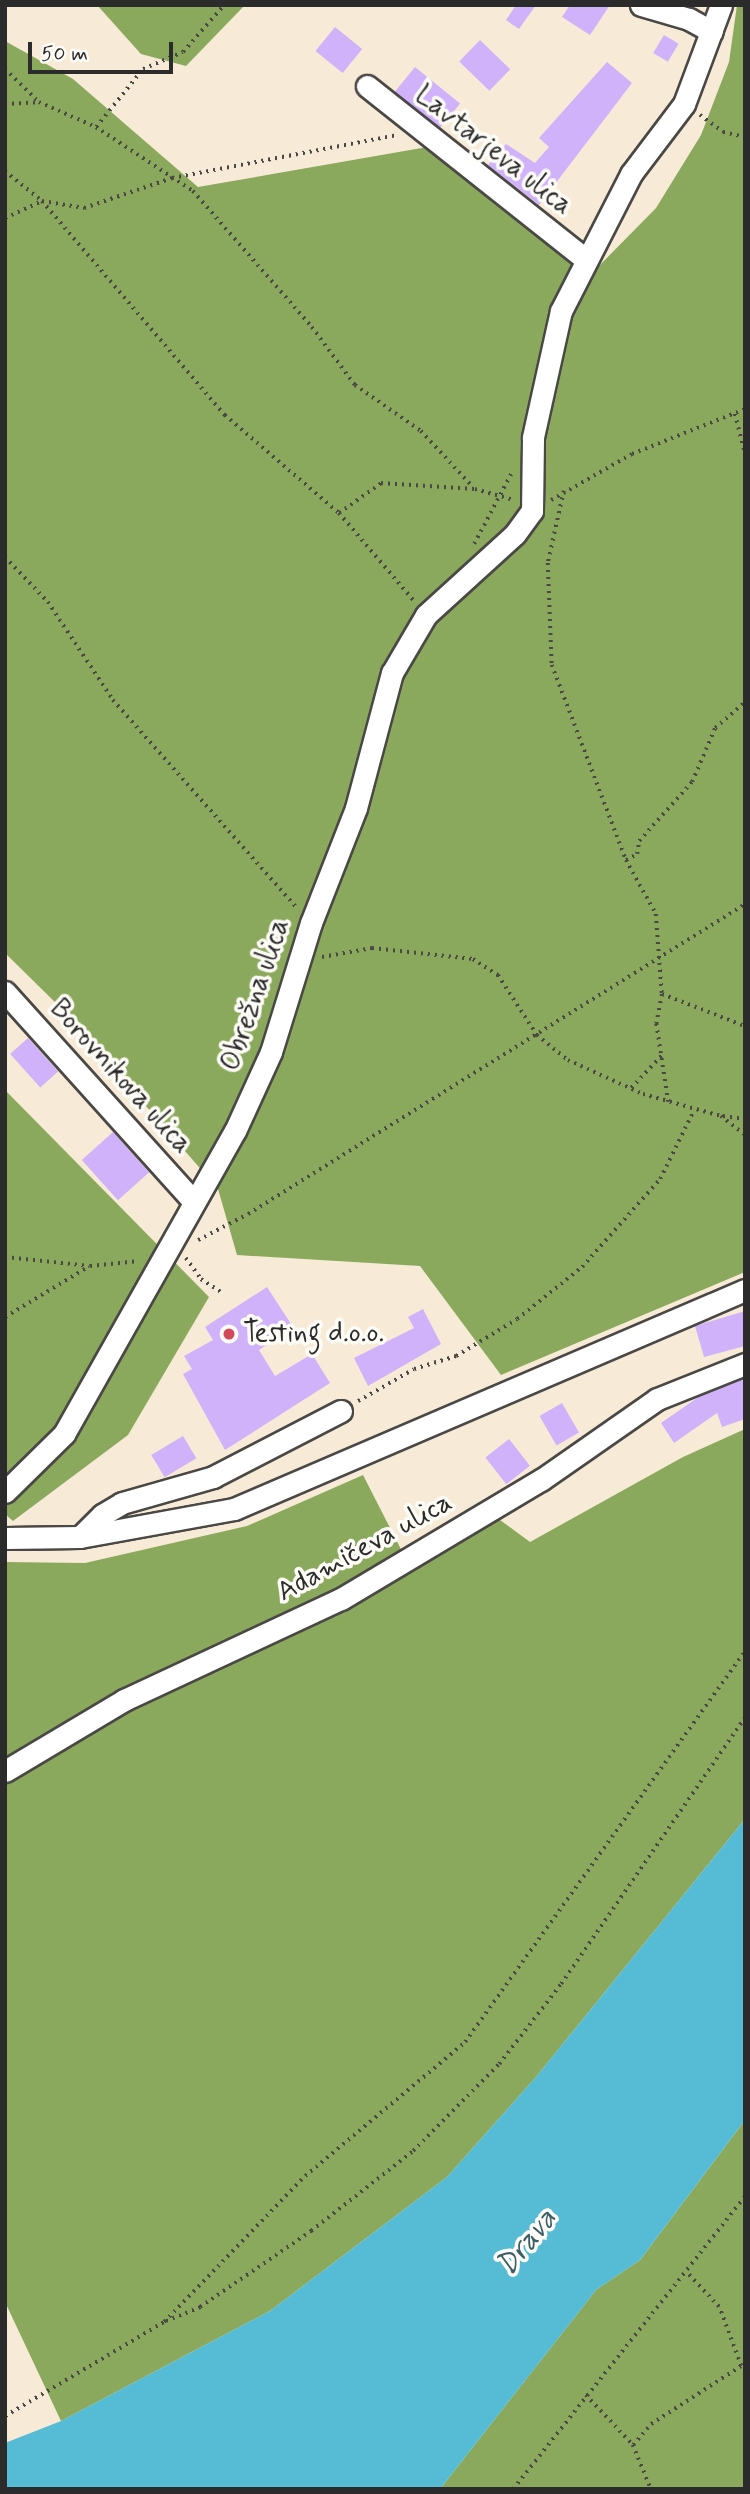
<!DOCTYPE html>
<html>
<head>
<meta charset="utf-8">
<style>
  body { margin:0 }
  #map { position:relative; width:750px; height:2494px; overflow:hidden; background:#f7ebd8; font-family:Mynerve,sans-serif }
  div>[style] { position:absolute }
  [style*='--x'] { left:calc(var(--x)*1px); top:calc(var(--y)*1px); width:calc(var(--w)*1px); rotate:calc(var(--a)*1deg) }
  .forest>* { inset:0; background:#8ba95c }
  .water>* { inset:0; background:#56bbd4 }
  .building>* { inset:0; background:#cfb2fa; transform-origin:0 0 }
  .path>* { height:3.5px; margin-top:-1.75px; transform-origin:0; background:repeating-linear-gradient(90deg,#4a4845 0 2px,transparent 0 7px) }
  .roads { filter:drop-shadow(2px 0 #4a4845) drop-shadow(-2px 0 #4a4845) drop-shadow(0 2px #4a4845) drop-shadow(0 -2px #4a4845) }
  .minor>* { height:21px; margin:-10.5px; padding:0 10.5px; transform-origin:10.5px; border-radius:10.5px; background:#fff }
  .dots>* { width:19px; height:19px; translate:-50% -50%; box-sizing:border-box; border:4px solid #fdfcf7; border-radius:50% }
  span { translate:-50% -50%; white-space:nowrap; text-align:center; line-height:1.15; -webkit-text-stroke:7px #fdfcf7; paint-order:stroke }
  .street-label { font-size:28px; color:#2b2b2b }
  .poi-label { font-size:28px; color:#2b2b2b }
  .left { translate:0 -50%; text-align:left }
  .water-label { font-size:30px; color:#3a5d66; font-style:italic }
  .frame { position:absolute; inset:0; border:7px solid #2b2b2b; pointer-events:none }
  .scale { position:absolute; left:28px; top:42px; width:145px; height:32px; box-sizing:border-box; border:4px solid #2b2b2b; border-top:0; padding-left:9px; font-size:21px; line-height:24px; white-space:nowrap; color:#2b2b2b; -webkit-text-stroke:5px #fdfcf7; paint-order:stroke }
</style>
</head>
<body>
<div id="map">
  <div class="forest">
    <div style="clip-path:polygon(97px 5px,245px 5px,186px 66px,141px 54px)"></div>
    <div style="clip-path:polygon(737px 5px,745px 5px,745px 1272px,501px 1375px,420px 1266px,237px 1255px,218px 1189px,60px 1007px,5px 953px,5px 41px,73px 79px,198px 187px,433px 146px,595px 270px,656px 208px,701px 135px,729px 62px)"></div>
    <div style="clip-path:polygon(5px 1090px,209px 1297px,128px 1435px,13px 1521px,5px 1514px)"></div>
    <div style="clip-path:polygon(745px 1429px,745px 1819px,536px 2077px,447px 2177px,270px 2311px,61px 2421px,5px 2302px,5px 1562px,85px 1563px,247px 1526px,363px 1475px,409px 1565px,496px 1517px,530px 1542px,683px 1457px)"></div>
    <div style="clip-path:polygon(745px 2120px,745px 2489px,440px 2489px,596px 2290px,640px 2260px)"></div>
  </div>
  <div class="water">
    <div style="clip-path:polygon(745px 1819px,745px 2120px,640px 2260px,596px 2290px,440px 2489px,5px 2489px,5px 2443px,61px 2421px,270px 2311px,447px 2177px,536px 2077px)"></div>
  </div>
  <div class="building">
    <div style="clip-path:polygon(516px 5px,536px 5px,519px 29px,506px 20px)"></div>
    <div style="clip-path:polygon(570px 5px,610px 5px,590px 35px,562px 17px)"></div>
    <div style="left:335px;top:27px;width:35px;height:31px;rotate:39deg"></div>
    <div style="left:664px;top:35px;width:17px;height:21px;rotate:31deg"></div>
    <div style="left:480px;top:40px;width:42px;height:30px;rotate:44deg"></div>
    <div style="clip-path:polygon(607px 62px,632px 83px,539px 205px,488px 165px,506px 144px,535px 163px,549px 147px,539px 138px)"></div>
    <div style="left:415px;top:67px;width:58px;height:32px;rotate:39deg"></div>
    <div style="left:28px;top:1038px;width:45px;height:24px;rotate:48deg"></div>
    <div style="left:113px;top:1132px;width:54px;height:42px;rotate:48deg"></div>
    <div style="clip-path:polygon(267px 1287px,293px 1327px,259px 1350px,275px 1376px,312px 1354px,330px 1383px,225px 1450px,183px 1374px,192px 1369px,184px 1356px,213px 1340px,205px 1327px)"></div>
    <div style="clip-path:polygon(423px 1309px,441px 1344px,368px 1386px,354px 1358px,414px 1328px,408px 1317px)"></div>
    <div style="clip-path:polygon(745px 1311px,745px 1346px,704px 1357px,695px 1326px)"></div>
    <div style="clip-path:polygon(745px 1378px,745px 1419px,722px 1427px,717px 1413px,674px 1443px,661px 1423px,700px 1396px)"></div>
    <div style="left:562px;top:1403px;width:34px;height:26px;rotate:60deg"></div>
    <div style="left:183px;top:1436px;width:26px;height:37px;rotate:59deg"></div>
    <div style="left:509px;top:1439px;width:34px;height:30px;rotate:52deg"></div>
  </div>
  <div class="path">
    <div style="--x:5;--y:69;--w:47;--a:44.1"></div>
    <div style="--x:5;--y:104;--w:34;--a:-3"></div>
    <div style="--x:39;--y:102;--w:62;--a:23.7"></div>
    <div style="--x:96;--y:127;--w:75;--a:-51"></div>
    <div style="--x:143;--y:69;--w:43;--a:-23"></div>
    <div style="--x:183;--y:52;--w:62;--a:-48.9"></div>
    <div style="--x:700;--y:115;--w:29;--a:36"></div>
    <div style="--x:723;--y:132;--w:23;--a:13"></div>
    <div style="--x:96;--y:127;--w:116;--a:33.4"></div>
    <div style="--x:193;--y:191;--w:181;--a:48.8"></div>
    <div style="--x:312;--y:327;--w:72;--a:53.4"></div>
    <div style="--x:355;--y:385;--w:80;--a:34.9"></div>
    <div style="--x:421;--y:431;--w:76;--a:47.1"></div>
    <div style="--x:5;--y:171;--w:48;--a:39"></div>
    <div style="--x:42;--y:201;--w:282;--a:49.5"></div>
    <div style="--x:225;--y:415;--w:150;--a:40.7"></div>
    <div style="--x:339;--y:513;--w:52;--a:-35.5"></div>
    <div style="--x:381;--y:483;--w:94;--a:3.7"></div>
    <div style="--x:475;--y:489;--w:41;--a:15.8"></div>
    <div style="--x:5;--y:218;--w:41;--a:-24.7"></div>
    <div style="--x:42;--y:201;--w:43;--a:9.5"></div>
    <div style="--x:84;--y:208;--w:93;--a:-18.8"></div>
    <div style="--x:172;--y:178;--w:230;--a:-10.8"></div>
    <div style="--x:735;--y:414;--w:40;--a:75.6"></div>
    <div style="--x:564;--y:491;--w:74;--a:102.5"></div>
    <div style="--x:548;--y:563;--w:102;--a:87.8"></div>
    <div style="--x:552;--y:665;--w:209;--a:69.2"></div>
    <div style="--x:626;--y:860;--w:62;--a:60.9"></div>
    <div style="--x:656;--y:914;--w:80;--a:85.7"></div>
    <div style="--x:551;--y:500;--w:93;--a:-29.6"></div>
    <div style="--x:632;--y:454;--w:122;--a:-21.7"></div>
    <div style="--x:339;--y:513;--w:117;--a:49.5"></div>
    <div style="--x:474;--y:544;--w:79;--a:-62.1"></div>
    <div style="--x:5;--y:557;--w:62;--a:46.3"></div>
    <div style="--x:48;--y:602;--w:118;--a:56.4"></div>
    <div style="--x:113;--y:700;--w:276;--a:48.5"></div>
    <div style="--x:626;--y:860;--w:13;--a:-29"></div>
    <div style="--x:637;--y:854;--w:13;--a:-81"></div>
    <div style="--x:639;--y:841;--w:79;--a:-48.1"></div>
    <div style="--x:692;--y:782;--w:59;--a:-66.9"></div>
    <div style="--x:715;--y:728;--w:40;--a:-41"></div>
    <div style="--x:322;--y:957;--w:51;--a:-10.2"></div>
    <div style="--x:372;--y:948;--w:102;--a:6.2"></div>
    <div style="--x:473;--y:959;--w:30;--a:33"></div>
    <div style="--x:498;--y:975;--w:72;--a:57"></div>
    <div style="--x:537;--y:1035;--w:40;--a:39"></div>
    <div style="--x:568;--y:1060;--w:82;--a:24.4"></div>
    <div style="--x:643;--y:1094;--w:81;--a:15.8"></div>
    <div style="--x:721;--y:1116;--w:31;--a:38"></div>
    <div style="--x:631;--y:1088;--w:47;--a:-46.7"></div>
    <div style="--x:668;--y:1102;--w:79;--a:-98.7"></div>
    <div style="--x:656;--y:1024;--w:31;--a:-79"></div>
    <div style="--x:662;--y:994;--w:89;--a:21.1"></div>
    <div style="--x:723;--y:1116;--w:22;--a:8"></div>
    <div style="--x:198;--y:1240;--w:56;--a:-27.5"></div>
    <div style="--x:248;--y:1214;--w:586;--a:-31.95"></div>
    <div style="--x:5;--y:1257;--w:85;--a:6"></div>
    <div style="--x:90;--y:1266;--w:49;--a:-5.8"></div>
    <div style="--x:186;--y:1258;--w:26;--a:54"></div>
    <div style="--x:201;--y:1279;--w:27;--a:33"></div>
    <div style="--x:5;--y:1317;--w:97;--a:-31.1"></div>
    <div style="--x:358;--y:1401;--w:64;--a:-29.7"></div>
    <div style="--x:414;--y:1369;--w:44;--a:-17.2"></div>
    <div style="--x:456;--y:1356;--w:71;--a:-31.2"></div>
    <div style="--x:517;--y:1319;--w:83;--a:-38.7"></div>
    <div style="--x:582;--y:1267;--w:118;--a:-48.4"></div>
    <div style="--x:660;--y:1179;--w:77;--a:-63.8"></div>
    <div style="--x:166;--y:2321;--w:37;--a:-22"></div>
    <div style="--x:200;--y:2307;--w:135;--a:-34.4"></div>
    <div style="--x:311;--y:2231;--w:130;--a:-38.1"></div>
    <div style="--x:413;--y:2151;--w:122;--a:-45.3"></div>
    <div style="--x:499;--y:2064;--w:101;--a:-52.2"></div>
    <div style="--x:561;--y:1984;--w:324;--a:-55.4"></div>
    <div style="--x:586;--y:2395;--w:69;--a:46.8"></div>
    <div style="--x:633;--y:2445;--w:48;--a:67.8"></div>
    <div style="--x:5;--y:2416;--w:185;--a:-30.6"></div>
    <div style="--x:164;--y:2322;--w:203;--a:-46"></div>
    <div style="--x:305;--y:2176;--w:209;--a:-39.9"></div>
    <div style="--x:465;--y:2042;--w:481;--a:-54.4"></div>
    <div style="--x:633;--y:2445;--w:28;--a:-49"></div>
    <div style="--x:651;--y:2424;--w:107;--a:-32.8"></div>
    <div style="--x:741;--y:2366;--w:63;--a:-110.4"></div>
    <div style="--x:719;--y:2307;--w:48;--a:-133.3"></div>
    <div style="--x:513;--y:2489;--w:374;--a:-51.6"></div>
  </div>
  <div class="roads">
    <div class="minor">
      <div style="--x:641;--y:5;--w:50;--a:16.3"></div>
      <div style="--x:689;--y:19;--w:26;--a:29"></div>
      <div style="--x:367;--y:86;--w:278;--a:38.4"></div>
      <div style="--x:5;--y:992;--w:280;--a:48"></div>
      <div style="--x:5;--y:1492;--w:83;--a:-44.5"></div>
      <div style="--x:64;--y:1434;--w:348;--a:-60.6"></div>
      <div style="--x:235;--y:1131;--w:87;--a:-65.5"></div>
      <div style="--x:271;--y:1052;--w:135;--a:-72.8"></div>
      <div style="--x:311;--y:923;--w:123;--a:-68.6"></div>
      <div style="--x:356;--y:808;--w:140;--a:-75.1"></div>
      <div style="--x:392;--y:673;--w:67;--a:-59.6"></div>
      <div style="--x:426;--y:615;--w:120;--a:-42.3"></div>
      <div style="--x:515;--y:534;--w:29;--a:-54"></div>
      <div style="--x:532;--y:511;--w:74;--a:-89.2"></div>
      <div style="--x:533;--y:437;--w:129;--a:-77.5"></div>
      <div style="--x:561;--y:311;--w:154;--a:-62.9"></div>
      <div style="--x:631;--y:174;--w:88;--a:-52.9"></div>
      <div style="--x:684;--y:104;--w:106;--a:-69.5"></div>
      <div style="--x:80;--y:1537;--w:31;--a:-45"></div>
      <div style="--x:102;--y:1515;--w:23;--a:-31"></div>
      <div style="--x:122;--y:1503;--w:95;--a:-15.9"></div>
      <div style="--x:213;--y:1477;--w:144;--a:-27.3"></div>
      <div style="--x:5;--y:1538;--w:75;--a:-0.8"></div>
      <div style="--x:80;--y:1537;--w:157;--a:-10.3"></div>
      <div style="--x:234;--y:1509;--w:556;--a:-23.2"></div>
      <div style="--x:5;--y:1771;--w:139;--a:-30.8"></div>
      <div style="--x:124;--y:1700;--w:239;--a:-25"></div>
      <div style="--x:341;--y:1599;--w:233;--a:-30.8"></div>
      <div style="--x:541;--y:1480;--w:141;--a:-34.9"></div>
      <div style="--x:657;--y:1399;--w:95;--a:-21.7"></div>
    </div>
  </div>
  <div class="dots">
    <div style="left:229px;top:1334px;background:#d1495b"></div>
  </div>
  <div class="street-label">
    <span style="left:493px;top:151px;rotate:38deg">Lavtarjeva ulica</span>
    <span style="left:256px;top:995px;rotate:-71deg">Obrežna ulica</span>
    <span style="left:120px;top:1077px;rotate:48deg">Borovnikova ulica</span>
    <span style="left:365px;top:1548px;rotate:-29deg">Adamičeva ulica</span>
  </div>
  <div class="poi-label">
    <span class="left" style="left:243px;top:1334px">Testing d.o.o.</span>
  </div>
  <div class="water-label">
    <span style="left:527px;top:2243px;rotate:-51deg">Drava</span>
  </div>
  <div class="frame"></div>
  <div class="scale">50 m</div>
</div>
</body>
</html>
